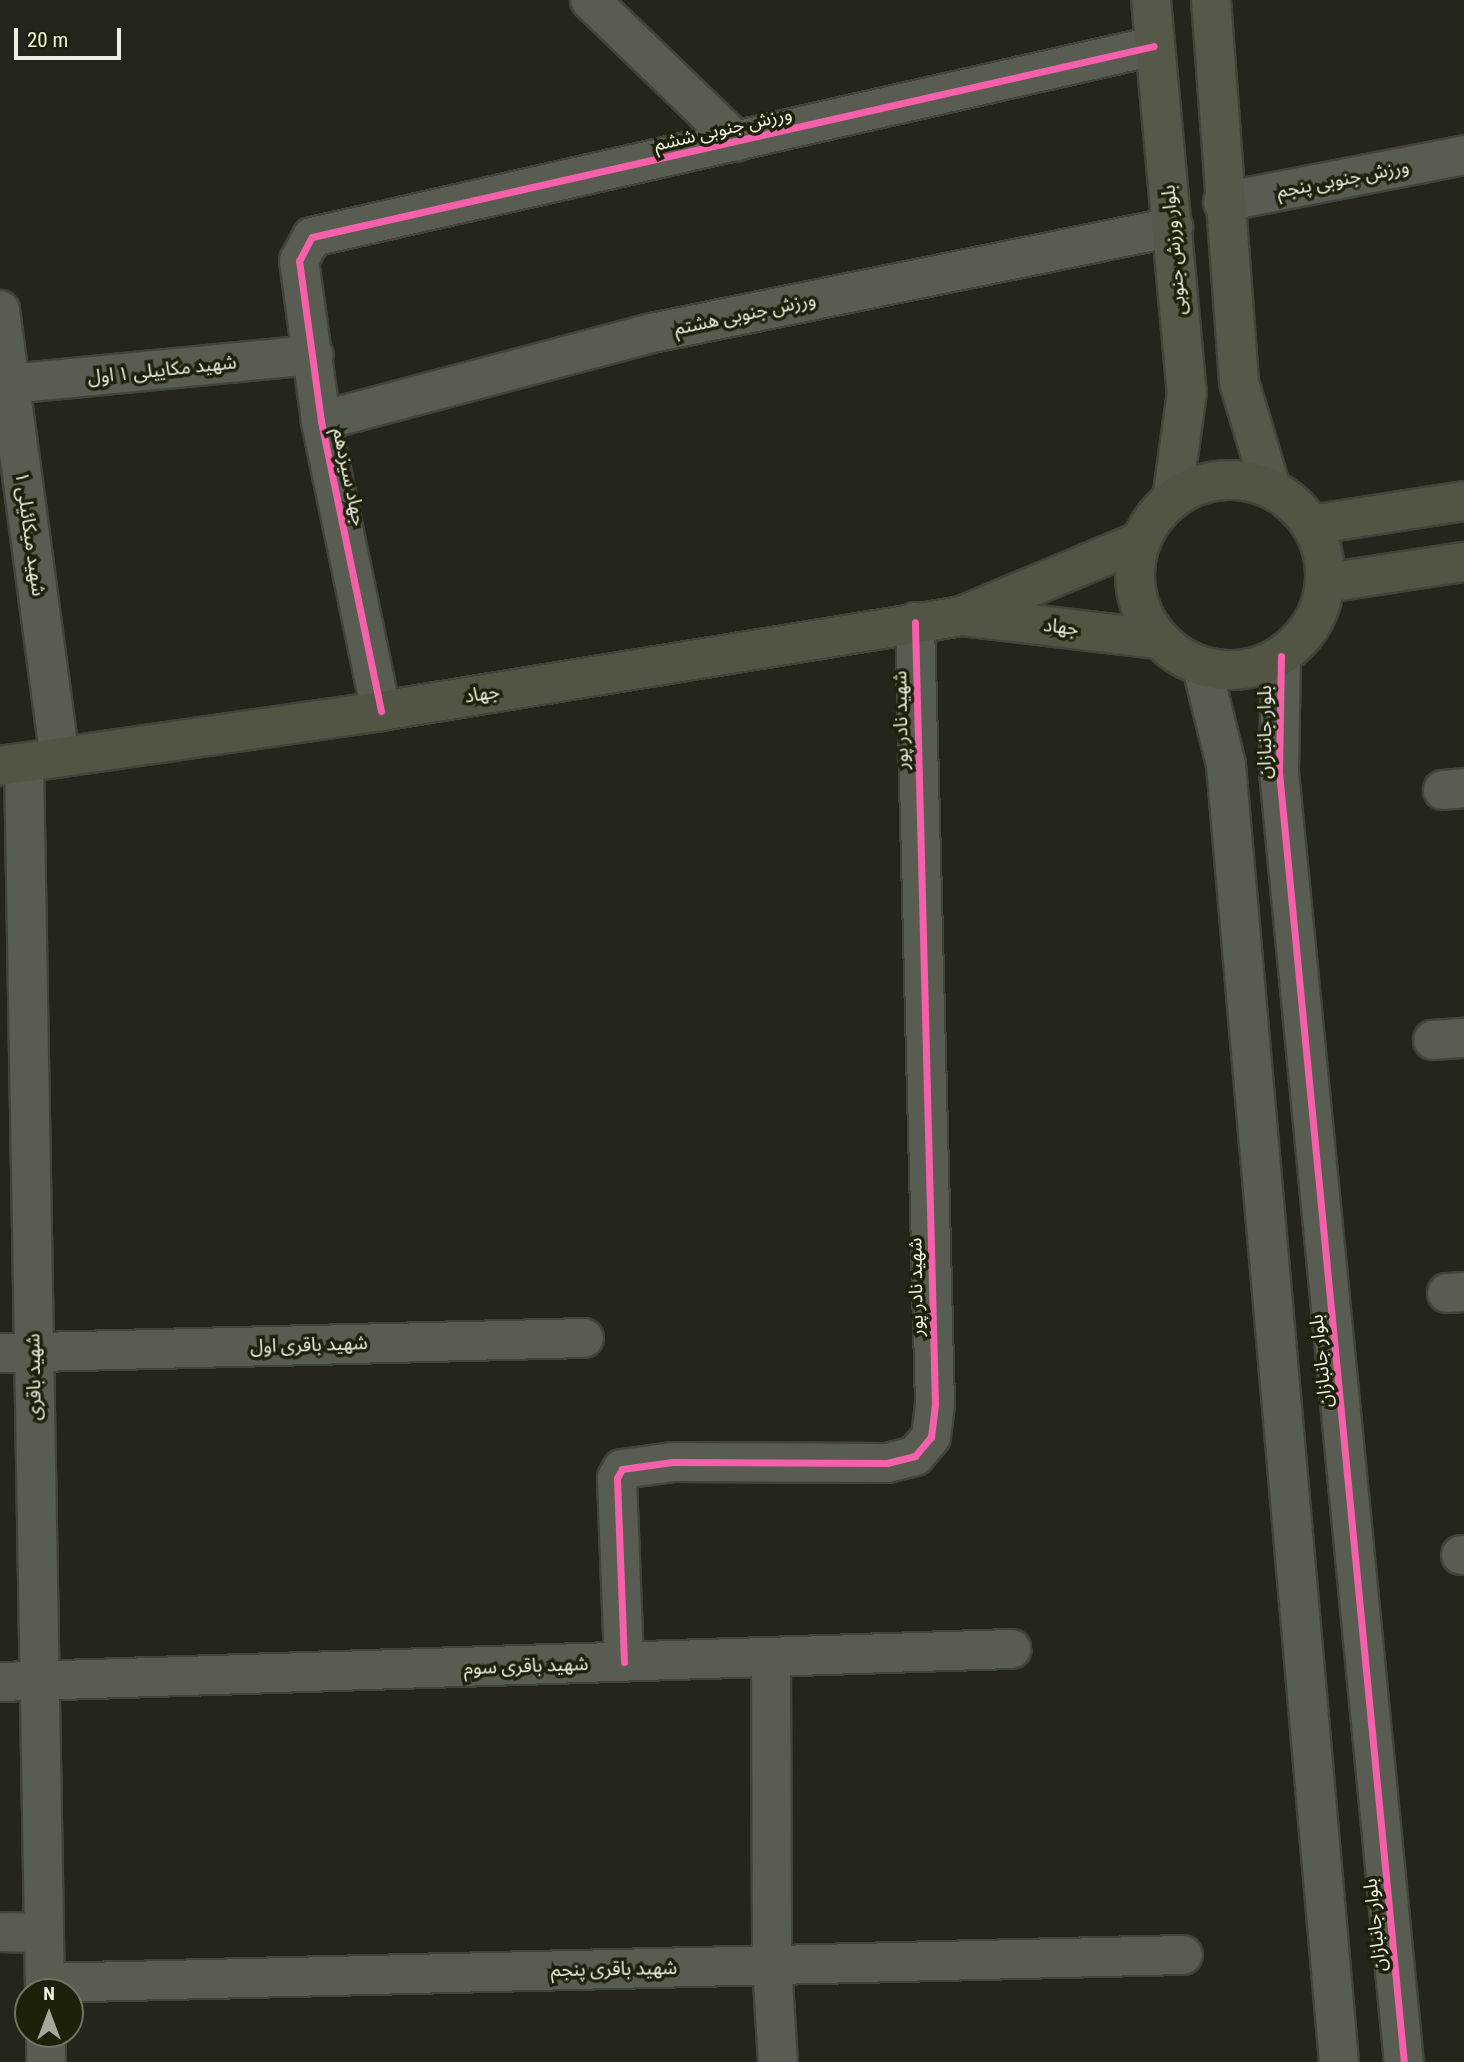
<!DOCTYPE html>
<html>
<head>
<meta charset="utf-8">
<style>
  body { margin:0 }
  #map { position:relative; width:1464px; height:2062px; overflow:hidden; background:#24261b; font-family:"Roboto Condensed","Noto Sans Arabic",sans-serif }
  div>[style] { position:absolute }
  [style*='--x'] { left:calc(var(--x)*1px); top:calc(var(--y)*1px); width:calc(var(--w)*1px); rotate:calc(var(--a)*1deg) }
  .roads { filter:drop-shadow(2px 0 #42433b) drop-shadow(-2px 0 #42433b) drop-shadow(0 2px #42433b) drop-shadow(0 -2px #42433b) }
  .minor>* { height:38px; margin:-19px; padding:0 19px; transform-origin:19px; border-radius:19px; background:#595c51 }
  .tertiary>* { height:38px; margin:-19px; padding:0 19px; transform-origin:19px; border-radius:19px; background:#595c51 }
  .secondary>* { height:38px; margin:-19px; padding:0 19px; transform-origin:19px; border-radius:19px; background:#56584a }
  .primary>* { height:38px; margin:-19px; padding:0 19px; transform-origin:19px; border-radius:19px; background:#525543 }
  .primary>.ring { margin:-19px; padding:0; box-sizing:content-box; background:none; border:38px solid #525543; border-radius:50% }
  .cycleway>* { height:7px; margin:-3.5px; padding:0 3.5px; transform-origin:3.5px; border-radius:3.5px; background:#f560ab }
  span { translate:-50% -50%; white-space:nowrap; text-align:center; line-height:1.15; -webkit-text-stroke:7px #1d210c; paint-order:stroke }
  .street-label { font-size:19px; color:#edf0e3 }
  .north { position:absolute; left:14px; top:1978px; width:70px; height:70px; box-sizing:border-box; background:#1d210c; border:2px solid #707462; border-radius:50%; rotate:0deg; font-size:19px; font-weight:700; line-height:28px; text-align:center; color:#edf0e3 }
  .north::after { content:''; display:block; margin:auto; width:24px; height:32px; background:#a7a99d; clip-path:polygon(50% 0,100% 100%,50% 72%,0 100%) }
  .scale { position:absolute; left:14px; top:28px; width:107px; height:32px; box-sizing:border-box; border:4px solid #edf0e3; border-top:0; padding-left:9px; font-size:21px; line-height:24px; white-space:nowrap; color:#edf0e3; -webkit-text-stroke:5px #1d210c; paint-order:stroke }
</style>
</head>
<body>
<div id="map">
  <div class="roads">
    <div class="minor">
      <div style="--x:590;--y:0;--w:204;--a:44"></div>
      <div style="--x:1223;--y:202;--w:246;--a:-11"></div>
      <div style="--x:0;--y:385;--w:315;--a:-5.5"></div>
      <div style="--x:321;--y:421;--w:342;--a:-14.9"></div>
      <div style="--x:652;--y:333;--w:532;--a:-11.5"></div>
      <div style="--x:381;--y:711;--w:296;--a:-101.7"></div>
      <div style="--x:321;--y:421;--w:162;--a:-97.8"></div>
      <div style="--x:299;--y:261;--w:27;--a:-62"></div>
      <div style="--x:312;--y:237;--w:863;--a:-12.78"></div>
      <div style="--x:1443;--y:790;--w:21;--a:-5"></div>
      <div style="--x:1433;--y:1040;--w:31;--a:-4"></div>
      <div style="--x:1447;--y:1293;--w:17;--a:-3"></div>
      <div style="--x:0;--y:1353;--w:584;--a:-1.47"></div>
      <div style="--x:1461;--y:1555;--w:3;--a:0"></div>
      <div style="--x:771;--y:1657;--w:308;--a:89.8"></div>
      <div style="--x:772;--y:1965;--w:97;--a:86.5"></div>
      <div style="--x:624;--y:1662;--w:184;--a:-92.2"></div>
      <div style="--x:617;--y:1478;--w:10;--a:-61"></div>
      <div style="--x:622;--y:1469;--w:51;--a:-7.8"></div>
      <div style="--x:673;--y:1462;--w:214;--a:0.3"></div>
      <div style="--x:887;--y:1463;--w:29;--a:-14"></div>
      <div style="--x:915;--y:1456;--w:25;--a:-50"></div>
      <div style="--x:931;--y:1437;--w:33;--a:-83"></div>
      <div style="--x:935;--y:1404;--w:782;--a:-91.47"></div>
      <div style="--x:0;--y:1682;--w:1012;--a:-1.87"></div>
      <div style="--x:0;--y:1932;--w:44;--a:1.3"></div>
      <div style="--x:45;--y:1983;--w:1138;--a:-1.41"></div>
    </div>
    <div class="tertiary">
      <div style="--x:0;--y:310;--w:451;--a:82.4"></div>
      <div style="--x:1281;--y:656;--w:116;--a:91"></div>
      <div style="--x:1279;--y:772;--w:1296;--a:84.47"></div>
      <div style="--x:1202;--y:667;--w:101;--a:76.2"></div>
      <div style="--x:1226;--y:765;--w:1302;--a:85.02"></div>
      <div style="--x:24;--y:763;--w:1229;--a:89.02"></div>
      <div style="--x:46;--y:2034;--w:28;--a:90"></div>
    </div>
    <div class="secondary">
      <div style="--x:1151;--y:0;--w:394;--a:84.8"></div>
      <div style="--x:1187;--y:392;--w:109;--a:97.9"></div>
      <div style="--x:1211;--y:0;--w:383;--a:85.8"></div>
      <div style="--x:1239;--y:382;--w:112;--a:73.3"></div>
    </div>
    <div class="primary">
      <div class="ring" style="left:1135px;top:480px;width:152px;height:152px"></div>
      <div style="--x:1311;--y:525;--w:155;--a:-8.9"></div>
      <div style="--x:1326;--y:583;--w:140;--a:-8.7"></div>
      <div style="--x:964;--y:615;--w:192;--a:-22.7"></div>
      <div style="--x:0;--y:766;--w:385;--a:-8.2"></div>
      <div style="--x:381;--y:711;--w:589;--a:-9.29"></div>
      <div style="--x:962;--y:616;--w:198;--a:6.7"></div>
    </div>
  </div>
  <div class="cycleway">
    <div style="--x:1281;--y:656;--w:116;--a:91"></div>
    <div style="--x:1279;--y:772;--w:1296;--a:84.47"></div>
    <div style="--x:381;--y:711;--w:296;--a:-101.7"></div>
    <div style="--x:321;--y:421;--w:162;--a:-97.8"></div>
    <div style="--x:299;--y:261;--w:27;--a:-62"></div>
    <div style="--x:312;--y:237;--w:863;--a:-12.78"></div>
    <div style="--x:624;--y:1662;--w:184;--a:-92.2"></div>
    <div style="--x:617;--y:1478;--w:10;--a:-61"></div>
    <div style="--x:622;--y:1469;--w:51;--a:-7.8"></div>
    <div style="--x:673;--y:1462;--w:214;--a:0.3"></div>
    <div style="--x:887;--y:1463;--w:29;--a:-14"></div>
    <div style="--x:915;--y:1456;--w:25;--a:-50"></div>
    <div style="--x:931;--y:1437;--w:33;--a:-83"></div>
    <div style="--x:935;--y:1404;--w:782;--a:-91.47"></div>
  </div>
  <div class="street-label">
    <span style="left:723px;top:129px;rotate:-13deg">ورزش جنوبی ششم</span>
    <span style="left:1343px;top:179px;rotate:-11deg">ورزش جنوبی پنجم</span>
    <span style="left:1174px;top:250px;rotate:-95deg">بلوار ورزش جنوبی</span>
    <span style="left:745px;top:314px;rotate:-12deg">ورزش جنوبی هشتم</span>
    <span style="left:162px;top:370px;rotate:-6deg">شهید مکاییلی ۱ اول</span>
    <span style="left:349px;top:477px;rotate:78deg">جهاد سیزدهم</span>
    <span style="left:30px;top:534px;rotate:82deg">شهید میکائیلی ۱</span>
    <span style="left:1061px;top:627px;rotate:7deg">جهاد</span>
    <span style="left:482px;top:694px;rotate:-9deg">جهاد</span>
    <span style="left:901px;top:720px;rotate:-91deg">شهید نادر پور</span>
    <span style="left:1265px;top:732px;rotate:-90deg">بلوار جانبازان</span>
    <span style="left:916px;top:1287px;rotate:-91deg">شهید نادر پور</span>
    <span style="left:309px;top:1345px;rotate:-2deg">شهید باقری اول</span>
    <span style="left:1321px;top:1361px;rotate:-96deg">بلوار جانبازان</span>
    <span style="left:34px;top:1377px;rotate:-91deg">شهید باقری</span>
    <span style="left:526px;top:1666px;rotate:-2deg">شهید باقری سوم</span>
    <span style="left:1375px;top:1925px;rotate:-96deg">بلوار جانبازان</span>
    <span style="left:614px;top:1969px;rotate:-1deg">شهید باقری پنجم</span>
  </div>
  <div class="north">N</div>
  <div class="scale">20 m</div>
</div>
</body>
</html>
